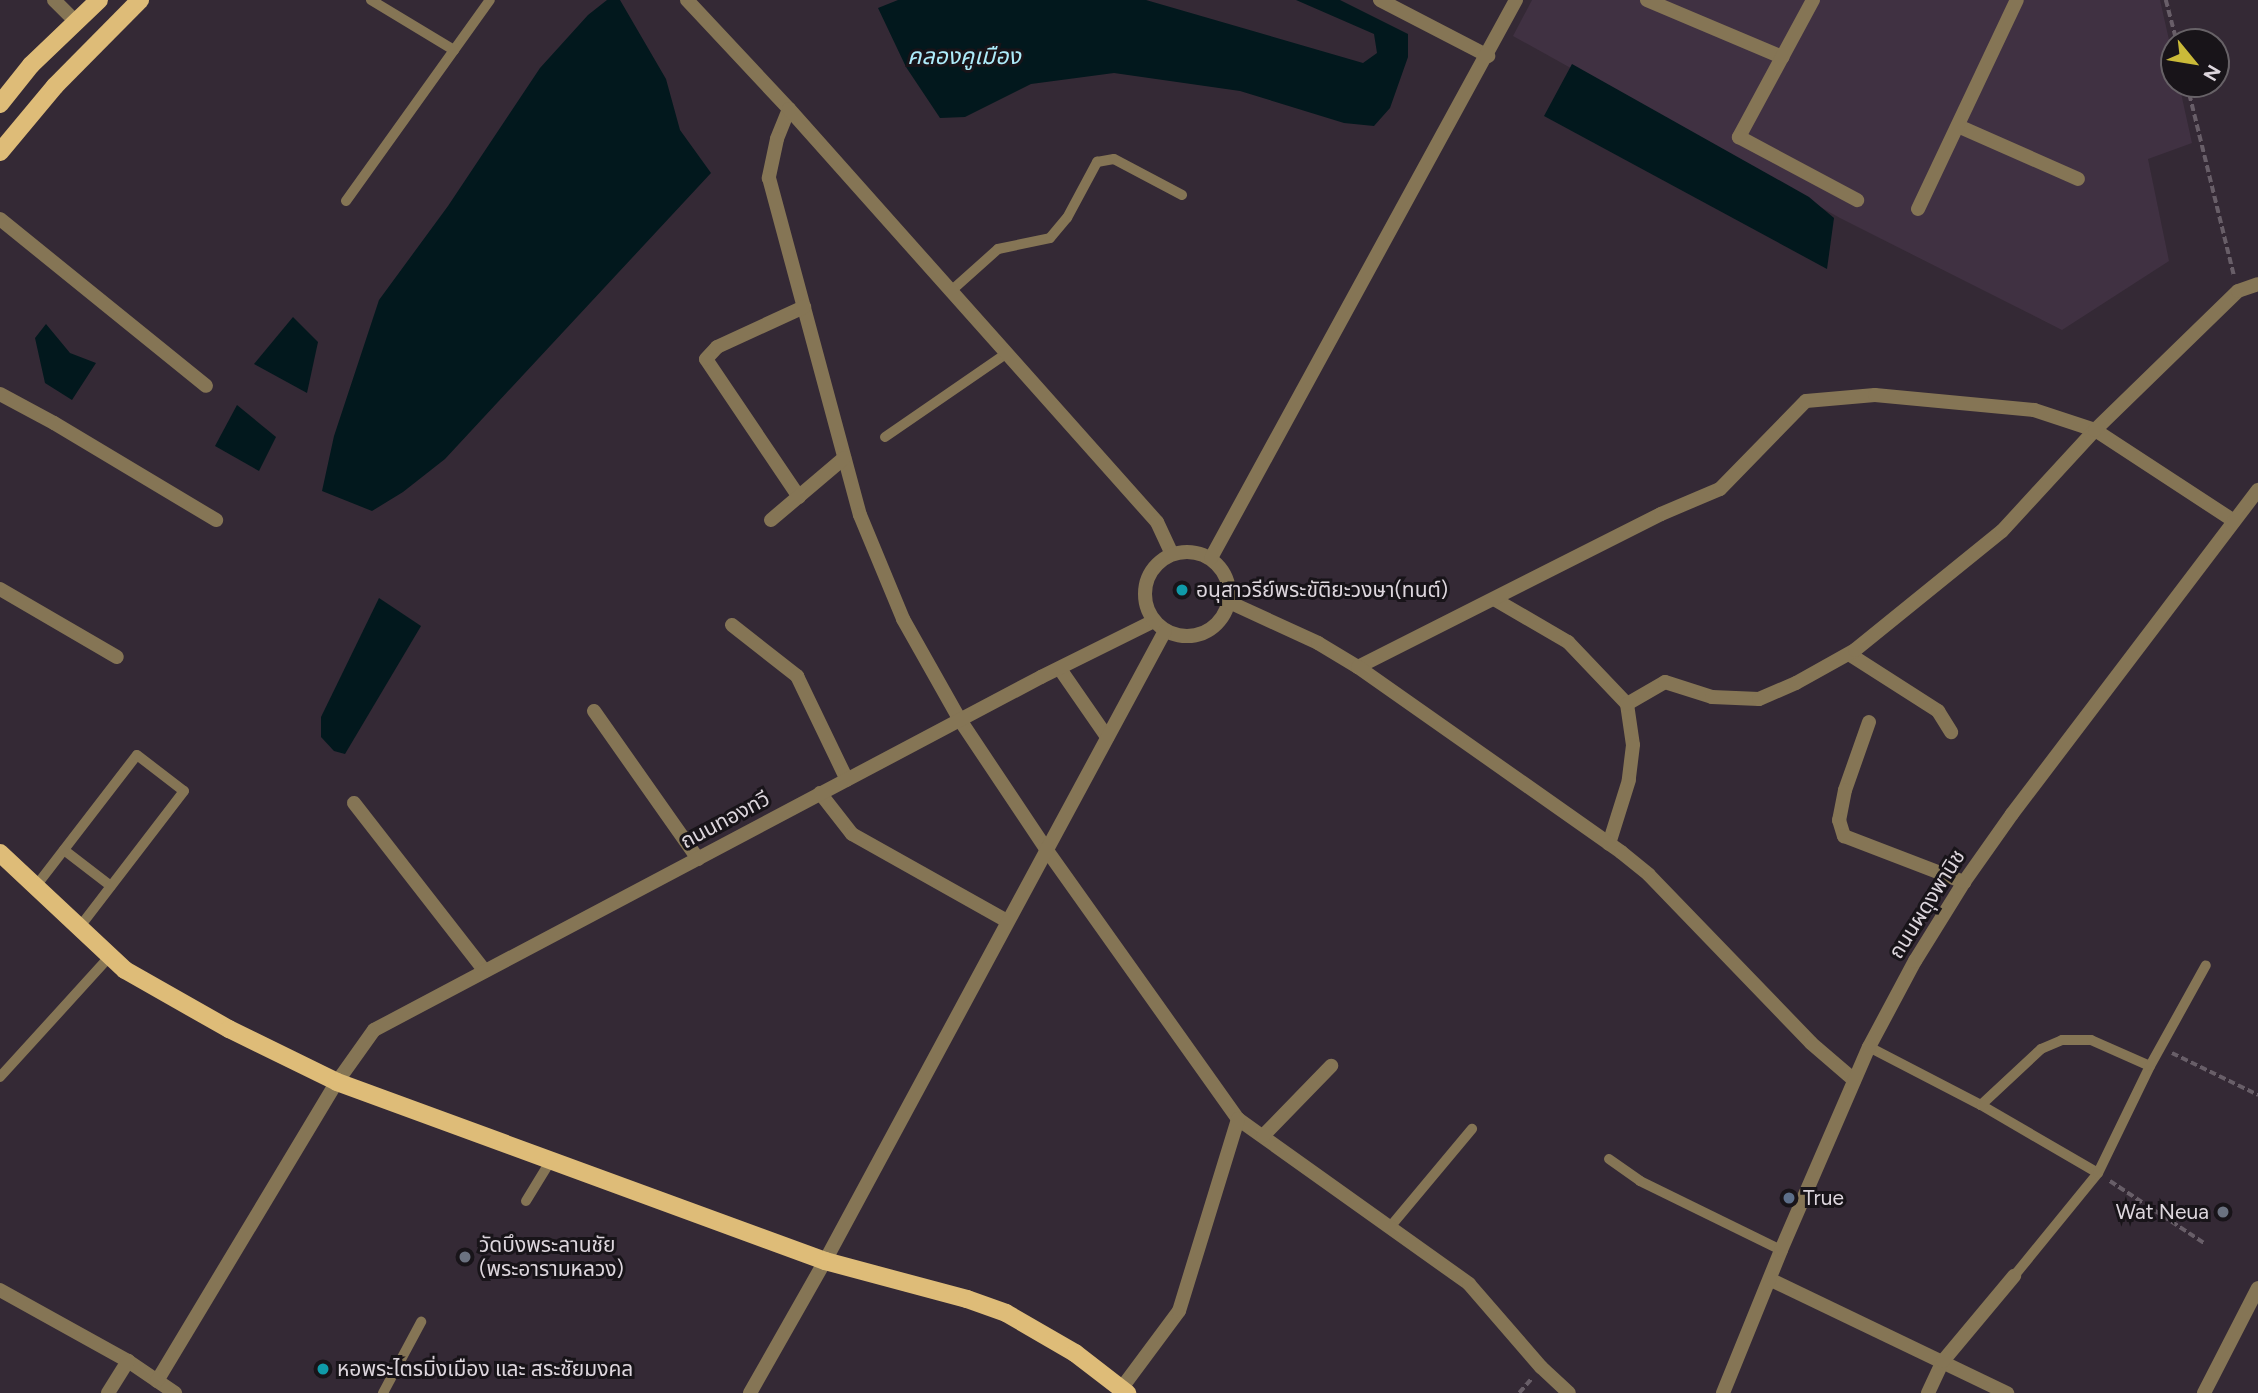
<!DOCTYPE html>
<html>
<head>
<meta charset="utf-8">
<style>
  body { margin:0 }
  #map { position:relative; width:2258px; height:1393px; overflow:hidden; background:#342935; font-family:Figtree,"Noto Sans Thai",sans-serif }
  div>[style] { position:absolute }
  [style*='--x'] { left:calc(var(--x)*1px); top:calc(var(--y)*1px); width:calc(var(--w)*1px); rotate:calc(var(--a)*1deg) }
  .built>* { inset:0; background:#403142 }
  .water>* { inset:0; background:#02181d }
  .path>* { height:3.5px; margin-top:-1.75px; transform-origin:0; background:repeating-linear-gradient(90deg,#685e68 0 7px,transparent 0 10.5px) }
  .service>* { height:10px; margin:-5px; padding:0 5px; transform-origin:5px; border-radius:5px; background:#857555 }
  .minor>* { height:14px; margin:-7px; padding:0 7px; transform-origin:7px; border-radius:7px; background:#857555 }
  .tertiary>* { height:14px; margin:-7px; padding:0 7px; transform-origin:7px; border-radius:7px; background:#857555 }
  .tertiary>.ring { margin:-7px; padding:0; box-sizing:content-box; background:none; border:14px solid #857555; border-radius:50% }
  .primary>* { height:18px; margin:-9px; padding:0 9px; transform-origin:9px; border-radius:9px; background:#debc78 }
  .dots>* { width:19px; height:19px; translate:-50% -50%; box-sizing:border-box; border:4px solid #181419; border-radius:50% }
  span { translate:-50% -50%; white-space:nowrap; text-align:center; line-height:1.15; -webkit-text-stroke:6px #181419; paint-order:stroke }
  .poi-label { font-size:21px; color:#ddd6dd }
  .left { translate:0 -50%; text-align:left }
  .right { translate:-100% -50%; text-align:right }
  .street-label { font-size:21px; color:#ddd6dd }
  .water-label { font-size:23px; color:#aeebfa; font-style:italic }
  .north { position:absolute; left:2160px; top:28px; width:70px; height:70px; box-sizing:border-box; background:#181419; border:2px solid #676267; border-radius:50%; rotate:120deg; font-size:19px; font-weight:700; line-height:28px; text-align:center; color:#ddd6dd }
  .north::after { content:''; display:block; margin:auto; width:24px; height:32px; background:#caba39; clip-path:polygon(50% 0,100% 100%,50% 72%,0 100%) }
</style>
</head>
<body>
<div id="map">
  <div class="built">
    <div style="clip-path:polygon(1532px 0,2160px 0,2174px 62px,2174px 84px,2179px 84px,2192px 143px,2148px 159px,2169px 261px,2062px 330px,1840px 218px,1513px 36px)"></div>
  </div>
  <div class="water">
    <div style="clip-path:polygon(607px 0,620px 0,666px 79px,680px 130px,711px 173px,445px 459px,403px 492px,372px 511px,322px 491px,334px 436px,379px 300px,448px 206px,540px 68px,588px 15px)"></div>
    <div style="clip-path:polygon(898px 0,1146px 0,1363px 63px,1377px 53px,1374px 34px,1296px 0,1340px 0,1408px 34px,1408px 57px,1390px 108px,1374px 126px,1344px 123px,1240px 91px,1114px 73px,1031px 84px,965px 117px,940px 118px,906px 67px,878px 8px)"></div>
    <div style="clip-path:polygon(1572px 64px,1809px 197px,1834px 218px,1827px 269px,1544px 116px)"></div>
    <div style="clip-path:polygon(293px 317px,318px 342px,307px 393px,254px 364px)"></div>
    <div style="clip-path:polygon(46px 324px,70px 353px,96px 363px,72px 400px,45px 383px,35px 338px)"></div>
    <div style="clip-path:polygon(237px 405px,276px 437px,259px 471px,215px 446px)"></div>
    <div style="clip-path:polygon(379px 598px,421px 626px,345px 754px,334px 751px,321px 737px,321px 717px)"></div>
  </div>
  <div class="path">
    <div style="--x:2166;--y:0;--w:43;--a:75.3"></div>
    <div style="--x:2187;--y:84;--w:198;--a:76.2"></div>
    <div style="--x:2172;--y:1053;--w:96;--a:26"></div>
    <div style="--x:2110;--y:1181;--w:113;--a:33.4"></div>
    <div style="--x:1519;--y:1393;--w:18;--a:-49"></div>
  </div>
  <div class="service">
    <div style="--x:371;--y:0;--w:97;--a:31.1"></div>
    <div style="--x:346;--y:201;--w:247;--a:-54.4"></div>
    <div style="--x:951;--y:291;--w:63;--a:-41.8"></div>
    <div style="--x:998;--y:249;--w:53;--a:-11.9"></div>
    <div style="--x:1050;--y:238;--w:26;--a:-50"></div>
    <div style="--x:1067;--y:218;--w:64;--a:-61.8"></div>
    <div style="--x:1097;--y:162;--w:17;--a:-10"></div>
    <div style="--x:1114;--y:159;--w:77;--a:27.9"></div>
    <div style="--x:885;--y:437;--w:148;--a:-34.5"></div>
    <div style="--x:64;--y:850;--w:59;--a:37.5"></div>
    <div style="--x:36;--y:886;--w:165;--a:-52.4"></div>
    <div style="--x:137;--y:755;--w:59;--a:37.5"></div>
    <div style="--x:184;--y:791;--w:173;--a:127.5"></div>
    <div style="--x:1869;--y:1047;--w:126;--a:27.4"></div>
    <div style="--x:1981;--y:1105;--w:135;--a:30.2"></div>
    <div style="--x:0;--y:1077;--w:164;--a:-47.7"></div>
    <div style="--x:1981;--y:1105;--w:82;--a:-43"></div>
    <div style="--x:2041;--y:1049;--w:23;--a:-23"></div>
    <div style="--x:2062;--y:1040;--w:29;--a:0"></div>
    <div style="--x:2091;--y:1040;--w:64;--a:23.8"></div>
    <div style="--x:1609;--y:1159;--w:38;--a:35"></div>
    <div style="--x:1640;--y:1181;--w:157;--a:26.1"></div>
    <div style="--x:526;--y:1201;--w:48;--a:-58.6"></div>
    <div style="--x:1390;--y:1227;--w:128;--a:-50.1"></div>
    <div style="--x:2014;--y:1276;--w:133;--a:-50.8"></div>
    <div style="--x:2098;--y:1173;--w:119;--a:-64.1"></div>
    <div style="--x:2150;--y:1066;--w:115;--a:-61"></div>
    <div style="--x:383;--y:1393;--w:81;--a:-61.8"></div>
  </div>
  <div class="minor">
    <div style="--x:1380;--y:0;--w:122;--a:27.4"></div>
    <div style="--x:1647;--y:0;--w:147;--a:22.9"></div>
    <div style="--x:1813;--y:0;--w:156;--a:118.4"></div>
    <div style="--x:1739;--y:137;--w:134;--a:28.1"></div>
    <div style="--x:789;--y:109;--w:32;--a:112"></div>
    <div style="--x:777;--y:139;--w:40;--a:102"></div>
    <div style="--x:769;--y:178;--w:349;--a:74.9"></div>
    <div style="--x:860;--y:515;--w:113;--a:67.5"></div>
    <div style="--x:903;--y:619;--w:116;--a:60.6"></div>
    <div style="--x:960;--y:720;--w:155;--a:56.3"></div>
    <div style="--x:1046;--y:849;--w:331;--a:54.6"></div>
    <div style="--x:1238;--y:1119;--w:284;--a:35.5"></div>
    <div style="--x:1469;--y:1284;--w:110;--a:49.1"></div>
    <div style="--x:1541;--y:1367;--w:38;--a:43"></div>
    <div style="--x:1958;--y:126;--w:131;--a:23.8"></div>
    <div style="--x:1918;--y:209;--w:231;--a:-64.7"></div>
    <div style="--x:0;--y:219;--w:265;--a:39"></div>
    <div style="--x:0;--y:394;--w:61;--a:28.2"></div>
    <div style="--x:54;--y:423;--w:189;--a:30.9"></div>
    <div style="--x:799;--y:497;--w:166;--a:-124"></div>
    <div style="--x:706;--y:359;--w:16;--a:-47"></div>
    <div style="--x:717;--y:347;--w:96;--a:-24.7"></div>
    <div style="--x:771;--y:520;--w:96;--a:-40.3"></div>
    <div style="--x:0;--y:589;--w:135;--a:30.2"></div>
    <div style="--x:1494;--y:599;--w:86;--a:30.2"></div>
    <div style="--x:1568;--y:642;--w:86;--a:46.4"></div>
    <div style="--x:1627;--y:704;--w:41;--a:81.7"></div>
    <div style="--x:1633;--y:745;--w:35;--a:97"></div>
    <div style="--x:1629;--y:780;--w:67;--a:107.4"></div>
    <div style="--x:732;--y:625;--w:83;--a:38.1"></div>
    <div style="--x:797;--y:676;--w:115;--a:64.3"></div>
    <div style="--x:1849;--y:654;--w:106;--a:32.6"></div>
    <div style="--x:1938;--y:711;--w:25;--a:58"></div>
    <div style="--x:1358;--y:667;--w:339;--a:-26.8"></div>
    <div style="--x:1661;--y:514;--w:64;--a:-23"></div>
    <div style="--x:1720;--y:489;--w:123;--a:-45.7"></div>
    <div style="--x:1806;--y:401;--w:69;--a:-5"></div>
    <div style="--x:1875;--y:395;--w:160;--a:5.4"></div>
    <div style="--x:2034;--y:410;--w:64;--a:18.2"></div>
    <div style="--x:2095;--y:430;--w:166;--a:33.2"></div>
    <div style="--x:1060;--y:669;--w:83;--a:55.3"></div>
    <div style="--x:1627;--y:704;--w:44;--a:-30.1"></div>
    <div style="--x:1665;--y:682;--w:49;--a:17.7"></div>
    <div style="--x:1712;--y:697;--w:47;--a:2.4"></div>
    <div style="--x:1759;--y:699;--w:40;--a:-23.4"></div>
    <div style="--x:1796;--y:683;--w:68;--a:-29.2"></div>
    <div style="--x:1855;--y:650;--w:189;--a:-39"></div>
    <div style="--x:2002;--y:531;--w:137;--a:-47.4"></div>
    <div style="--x:2095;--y:430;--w:199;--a:-44.2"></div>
    <div style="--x:2238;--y:291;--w:21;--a:-19"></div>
    <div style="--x:594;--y:711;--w:181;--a:54.9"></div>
    <div style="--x:1869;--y:722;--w:72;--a:109.4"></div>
    <div style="--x:1845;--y:790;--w:31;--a:101"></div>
    <div style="--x:1839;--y:820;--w:17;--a:73"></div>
    <div style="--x:1844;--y:836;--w:129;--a:21"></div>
    <div style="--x:820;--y:793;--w:52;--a:52"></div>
    <div style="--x:852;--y:834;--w:178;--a:29.3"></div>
    <div style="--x:354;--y:803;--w:213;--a:52.1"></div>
    <div style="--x:1263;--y:1136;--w:98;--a:-45.8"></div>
    <div style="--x:1771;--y:1280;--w:262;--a:25.6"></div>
    <div style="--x:0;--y:1290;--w:146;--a:29"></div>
    <div style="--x:128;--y:1361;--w:57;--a:34.2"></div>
    <div style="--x:157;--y:1381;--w:349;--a:-59"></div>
    <div style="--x:337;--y:1082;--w:64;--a:-54.6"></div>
    <div style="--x:374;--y:1030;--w:755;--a:-27.89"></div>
    <div style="--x:1041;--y:677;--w:126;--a:-26.4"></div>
    <div style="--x:1121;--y:1389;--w:97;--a:-53.4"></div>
    <div style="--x:1179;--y:1311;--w:201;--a:-72.9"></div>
    <div style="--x:108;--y:1393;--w:38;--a:-58"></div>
    <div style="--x:750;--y:1393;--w:152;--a:-60.4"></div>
    <div style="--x:1928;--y:1393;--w:35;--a:-65"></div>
    <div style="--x:1943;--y:1361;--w:111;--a:-50.1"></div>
    <div style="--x:2204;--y:1393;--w:118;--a:-62.8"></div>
  </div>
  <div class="tertiary">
    <div style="--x:54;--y:0;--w:31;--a:45"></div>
    <div style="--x:687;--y:0;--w:149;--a:46.9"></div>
    <div style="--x:789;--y:109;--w:553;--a:48.3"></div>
    <div style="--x:1157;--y:522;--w:35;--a:65"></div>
    <div class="ring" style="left:1145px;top:552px;width:70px;height:70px"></div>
    <div style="--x:1211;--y:558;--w:636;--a:-61.34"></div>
    <div style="--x:1229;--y:602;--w:98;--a:24.7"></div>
    <div style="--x:1318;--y:643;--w:47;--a:31"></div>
    <div style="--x:1358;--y:667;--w:322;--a:35.1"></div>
    <div style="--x:1621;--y:852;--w:36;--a:39"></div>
    <div style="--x:1649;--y:875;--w:233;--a:46"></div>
    <div style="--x:1811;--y:1043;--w:57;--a:40.7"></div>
    <div style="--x:825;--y:1261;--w:716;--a:-61.65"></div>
    <div style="--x:1723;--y:1393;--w:154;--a:-67.9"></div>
    <div style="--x:1781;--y:1250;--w:221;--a:-66.6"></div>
    <div style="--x:1869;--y:1047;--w:98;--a:-61.9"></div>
    <div style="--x:1915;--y:961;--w:93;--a:-58.2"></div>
    <div style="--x:1964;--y:882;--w:83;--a:-54.8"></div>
    <div style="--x:2012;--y:814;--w:407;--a:-52.8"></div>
  </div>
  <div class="primary">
    <div style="--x:0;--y:104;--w:50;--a:-51.5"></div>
    <div style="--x:31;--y:65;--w:94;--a:-43.7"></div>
    <div style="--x:0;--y:152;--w:86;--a:-50.2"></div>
    <div style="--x:55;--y:86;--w:121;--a:-45.3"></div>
    <div style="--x:0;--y:853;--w:171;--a:43.1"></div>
    <div style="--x:125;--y:970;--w:120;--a:29.6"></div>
    <div style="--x:229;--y:1029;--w:120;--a:26.1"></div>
    <div style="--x:337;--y:1082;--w:520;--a:20.14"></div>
    <div style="--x:825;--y:1261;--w:147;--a:15"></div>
    <div style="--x:967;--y:1299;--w:41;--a:19.7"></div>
    <div style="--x:1006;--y:1313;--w:80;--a:30.1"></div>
    <div style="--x:1075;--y:1353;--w:66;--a:37.6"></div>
  </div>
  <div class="dots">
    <div style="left:1182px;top:590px;background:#0f9aa8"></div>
    <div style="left:1789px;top:1198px;background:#5c6f8a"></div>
    <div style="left:2223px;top:1212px;background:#6b7280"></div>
    <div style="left:465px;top:1257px;background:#6b7280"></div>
    <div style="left:323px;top:1369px;background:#0f9aa8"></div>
  </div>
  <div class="poi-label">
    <span class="left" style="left:1196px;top:590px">อนุสาวรีย์พระขัติยะวงษา(ทนต์)</span>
    <span class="left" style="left:1803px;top:1198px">True</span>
    <span class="right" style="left:2209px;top:1212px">Wat Neua</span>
    <span class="left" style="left:479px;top:1257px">วัดบึงพระลานชัย<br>(พระอารามหลวง)</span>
    <span class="left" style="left:337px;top:1369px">หอพระไตรมิ่งเมือง และ สระชัยมงคล</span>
  </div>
  <div class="street-label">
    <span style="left:725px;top:820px;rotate:-28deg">ถนนทองทวี</span>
    <span style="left:1927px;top:904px;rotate:-58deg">ถนนผดุงพานิช</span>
  </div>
  <div class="water-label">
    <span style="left:964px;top:56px">คลองคูเมือง</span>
  </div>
  <div class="north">N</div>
</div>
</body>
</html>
